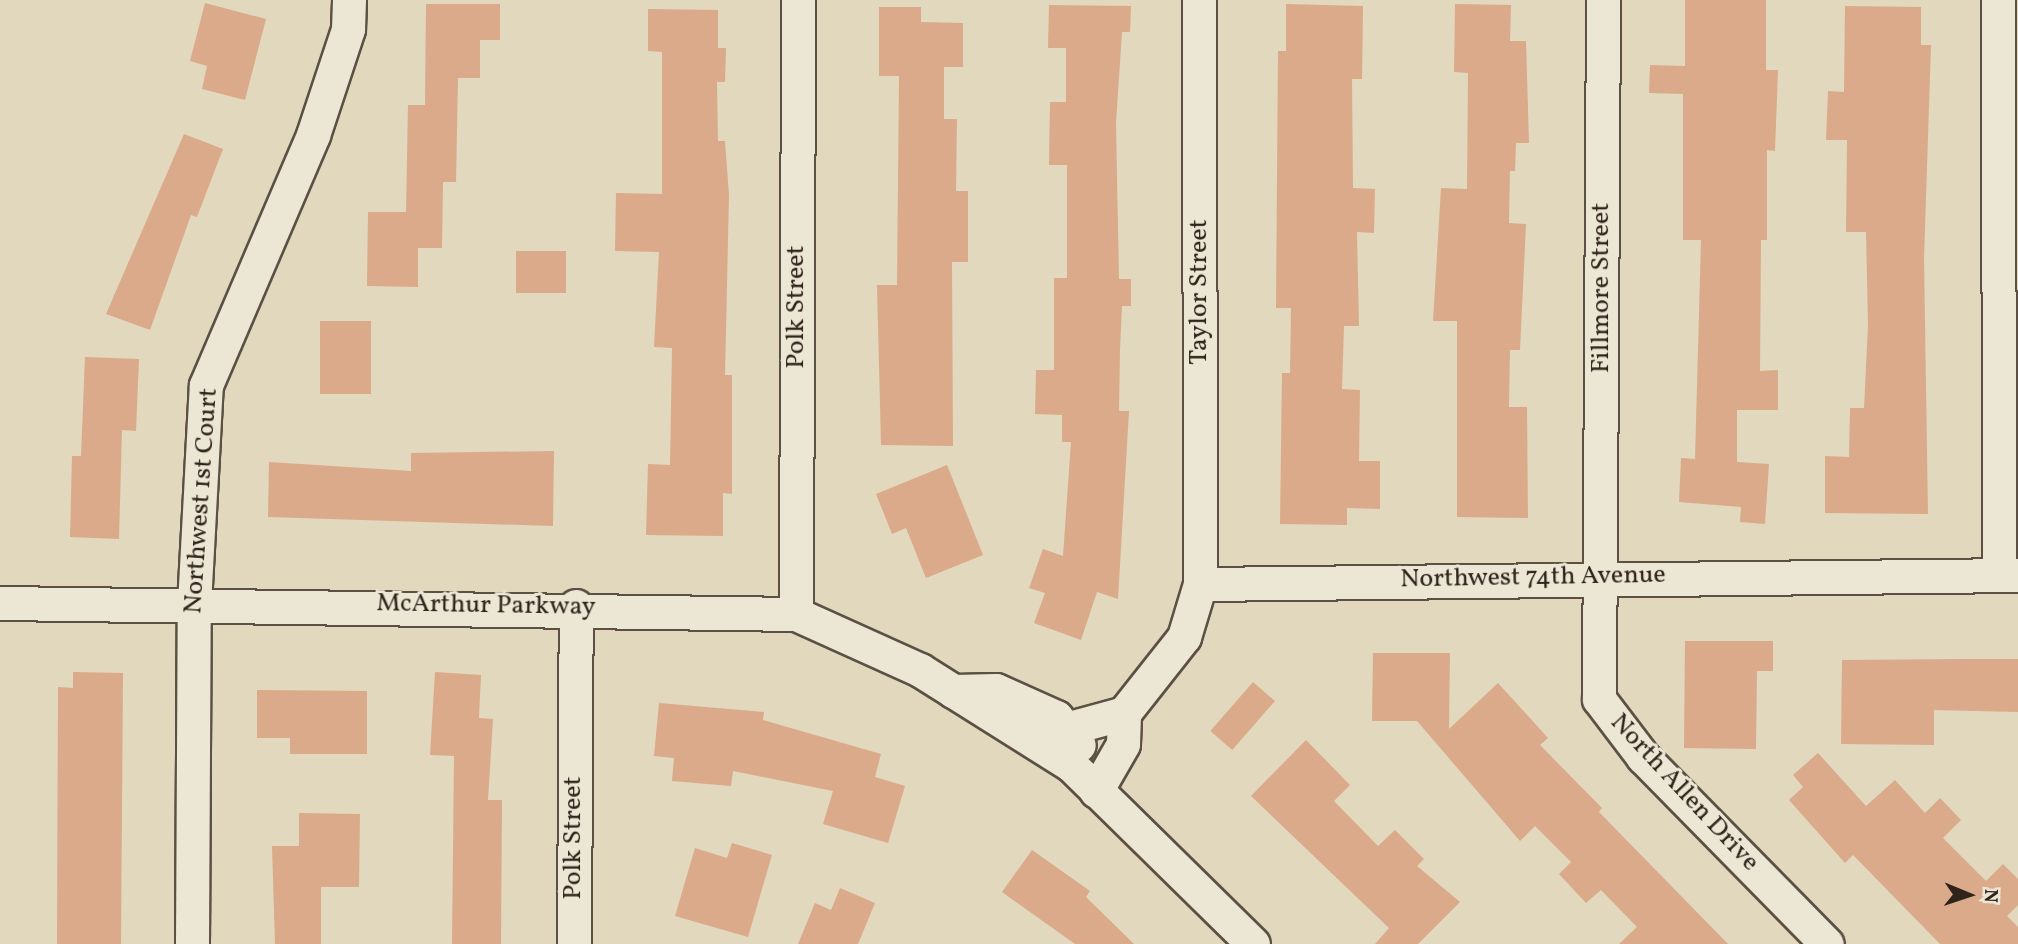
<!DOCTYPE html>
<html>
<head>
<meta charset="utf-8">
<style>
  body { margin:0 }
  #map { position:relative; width:2018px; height:944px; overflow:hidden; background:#e1d8bd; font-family:Vollkorn,serif }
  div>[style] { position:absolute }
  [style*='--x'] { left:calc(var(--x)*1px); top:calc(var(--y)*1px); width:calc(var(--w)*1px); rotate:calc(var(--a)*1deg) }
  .building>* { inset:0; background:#daaa8b; transform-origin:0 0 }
  .roads { filter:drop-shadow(2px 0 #5c5044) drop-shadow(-2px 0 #5c5044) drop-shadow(0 2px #5c5044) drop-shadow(0 -2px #5c5044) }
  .street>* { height:33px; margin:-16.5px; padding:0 16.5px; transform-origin:16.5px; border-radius:16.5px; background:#ece6d4 }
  span { translate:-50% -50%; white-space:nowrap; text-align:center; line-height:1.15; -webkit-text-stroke:6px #ece6d4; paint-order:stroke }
  .street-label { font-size:26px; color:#2f231c }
  .north { position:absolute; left:1934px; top:860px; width:70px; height:70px; -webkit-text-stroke:5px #ece6d4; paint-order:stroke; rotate:92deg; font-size:19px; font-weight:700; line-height:28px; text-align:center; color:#2f231c }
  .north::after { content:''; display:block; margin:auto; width:24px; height:32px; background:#2f231c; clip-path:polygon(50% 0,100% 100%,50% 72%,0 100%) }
</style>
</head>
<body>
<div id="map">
  <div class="building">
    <div style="clip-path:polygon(1685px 0,1766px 0,1766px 70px,1778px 70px,1775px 151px,1767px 150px,1767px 240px,1761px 240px,1760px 371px,1778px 370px,1778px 410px,1737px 410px,1737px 462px,1769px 464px,1765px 524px,1740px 522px,1741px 507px,1679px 502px,1681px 458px,1695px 459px,1701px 240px,1683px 240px,1683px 94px,1649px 93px,1650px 65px,1685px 66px)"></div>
    <div style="clip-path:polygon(205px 3px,266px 19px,245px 100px,202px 89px,207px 66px,190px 61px)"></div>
    <div style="clip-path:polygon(426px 4px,500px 4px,500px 40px,480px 40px,480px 78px,458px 78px,456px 182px,443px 182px,442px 248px,418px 248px,418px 287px,367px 286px,368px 212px,406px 212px,408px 105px,425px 105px)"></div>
    <div style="clip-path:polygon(1286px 4px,1363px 6px,1362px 79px,1352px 79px,1353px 188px,1375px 189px,1374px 233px,1357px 232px,1359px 326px,1344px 326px,1342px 389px,1360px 390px,1359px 461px,1380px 461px,1380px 509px,1347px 508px,1347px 525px,1280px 524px,1282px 373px,1290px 373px,1291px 308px,1276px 308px,1278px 51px,1286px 51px)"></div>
    <div style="clip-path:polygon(1455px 4px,1511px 5px,1510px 41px,1526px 41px,1529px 143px,1516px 143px,1515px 171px,1510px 171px,1509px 223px,1526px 224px,1520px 350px,1510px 350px,1509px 407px,1527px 407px,1528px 518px,1457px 517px,1457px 321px,1433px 321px,1441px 188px,1467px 189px,1468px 73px,1454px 72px)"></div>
    <div style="clip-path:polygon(1049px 5px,1131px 6px,1130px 32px,1122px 32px,1116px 123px,1119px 279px,1131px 279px,1131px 306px,1122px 306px,1120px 350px,1119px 411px,1129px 411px,1118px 599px,1097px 592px,1081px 640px,1034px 623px,1045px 593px,1029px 588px,1043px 549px,1063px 556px,1071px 442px,1062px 442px,1062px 415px,1035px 414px,1036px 370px,1054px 370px,1054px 278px,1067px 278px,1067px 165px,1049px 165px,1050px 102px,1066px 102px,1066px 48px,1048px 48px)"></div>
    <div style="clip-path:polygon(1845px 6px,1921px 7px,1921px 45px,1931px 45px,1924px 259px,1928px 514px,1825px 513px,1825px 456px,1849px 457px,1850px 408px,1864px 408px,1868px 326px,1866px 232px,1846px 232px,1847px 140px,1826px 140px,1828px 91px,1844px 92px)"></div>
    <div style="clip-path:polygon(879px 7px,921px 7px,921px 22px,963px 23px,963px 67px,944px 67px,944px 119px,957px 119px,956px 191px,968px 191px,968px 262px,952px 262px,953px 446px,881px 445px,877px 285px,897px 285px,899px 76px,879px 76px)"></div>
    <div style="clip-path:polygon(648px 9px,718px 10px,718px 48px,726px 48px,725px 82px,717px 82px,718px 141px,725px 141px,729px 195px,725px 375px,732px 375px,732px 494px,723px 493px,723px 536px,646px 535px,648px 464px,670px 465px,672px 348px,654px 347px,659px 252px,615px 251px,616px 193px,662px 194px,662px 52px,648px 51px)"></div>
    <div style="clip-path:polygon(184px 134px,223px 149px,197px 217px,191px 215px,150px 330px,106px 314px)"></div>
    <div style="left:566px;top:251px;width:42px;height:50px;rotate:90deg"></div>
    <div style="left:320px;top:321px;width:51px;height:73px"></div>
    <div style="clip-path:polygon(85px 357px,139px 359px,136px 431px,122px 430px,119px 539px,70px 537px,72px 456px,81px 456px)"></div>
    <div style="clip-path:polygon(554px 451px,553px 526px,268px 517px,269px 462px,411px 471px,411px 453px)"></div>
    <div style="clip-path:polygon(947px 465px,983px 555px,926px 578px,906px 528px,892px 534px,876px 494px)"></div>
    <div style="clip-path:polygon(1685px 641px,1773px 641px,1773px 671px,1757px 671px,1756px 749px,1684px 748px)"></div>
    <div style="clip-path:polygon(1373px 653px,1450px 653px,1449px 729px,1498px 683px,1548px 738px,1540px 745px,1602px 808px,1599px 812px,1728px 944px,1619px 944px,1637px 927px,1601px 890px,1586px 903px,1559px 874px,1571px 862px,1535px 826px,1520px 841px,1417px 721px,1372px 721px)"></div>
    <div style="clip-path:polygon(1960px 659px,2018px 659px,2018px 712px,1934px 710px,1934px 745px,1841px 744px,1842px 660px)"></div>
    <div style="clip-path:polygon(73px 672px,123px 673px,121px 944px,57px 944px,58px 687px,73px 688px)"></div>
    <div style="clip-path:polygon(435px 672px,481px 675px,479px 718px,493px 719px,488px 800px,502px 800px,501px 944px,452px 944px,454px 756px,430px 755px)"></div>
    <div style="left:1253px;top:682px;width:29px;height:65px;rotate:41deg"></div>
    <div style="clip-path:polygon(257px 690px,367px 691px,367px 754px,290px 754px,290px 738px,257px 738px)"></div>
    <div style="clip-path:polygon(659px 703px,764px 712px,763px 720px,881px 754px,875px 777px,905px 786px,888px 843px,823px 824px,833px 791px,733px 771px,731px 786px,672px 781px,674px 758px,654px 756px)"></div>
    <div style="clip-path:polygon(1306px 740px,1350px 785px,1334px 801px,1378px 846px,1395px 830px,1424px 859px,1417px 866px,1460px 902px,1418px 944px,1375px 944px,1389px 928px,1251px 796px)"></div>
    <div style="clip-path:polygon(1818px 753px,1866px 806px,1895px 780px,1925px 813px,1940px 798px,1961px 820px,1943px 838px,1986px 881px,2003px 864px,2018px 879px,2018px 905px,2007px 916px,2018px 927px,2018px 944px,1940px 944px,1853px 855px,1845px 863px,1789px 800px,1803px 787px,1793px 775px)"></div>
    <div style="clip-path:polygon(299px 813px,360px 814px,359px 887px,321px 887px,321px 944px,275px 944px,272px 846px,299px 846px)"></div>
    <div style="clip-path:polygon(732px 843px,772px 855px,748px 937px,675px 916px,695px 848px,727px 858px)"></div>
    <div style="clip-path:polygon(1032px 850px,1090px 891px,1086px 897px,1134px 944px,1075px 944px,1002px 892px)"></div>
    <div style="clip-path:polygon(840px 888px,875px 903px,858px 944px,798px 944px,815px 903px,831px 910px)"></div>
  </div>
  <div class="roads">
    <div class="street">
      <div style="--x:1199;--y:0;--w:584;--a:89.9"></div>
      <div style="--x:1603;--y:0;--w:699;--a:90.33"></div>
      <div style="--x:1599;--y:699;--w:73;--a:52.8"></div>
      <div style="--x:1643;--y:757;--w:262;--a:45.5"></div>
      <div style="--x:1998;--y:0;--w:575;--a:89.9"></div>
      <div style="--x:0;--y:603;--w:796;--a:0.79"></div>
      <div style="--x:796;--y:614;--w:136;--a:24.3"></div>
      <div style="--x:920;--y:670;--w:178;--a:32.2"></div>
      <div style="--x:1071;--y:765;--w:255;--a:44.5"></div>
      <div style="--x:796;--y:614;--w:614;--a:-89.81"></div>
      <div style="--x:953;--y:691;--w:43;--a:-1.3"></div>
      <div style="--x:996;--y:690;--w:66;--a:24.2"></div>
      <div style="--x:1056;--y:717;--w:36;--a:51"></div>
      <div style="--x:1066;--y:729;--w:60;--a:-15.4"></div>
      <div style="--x:1124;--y:713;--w:97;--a:-51.7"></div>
      <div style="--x:1184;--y:637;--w:55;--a:-73.2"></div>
      <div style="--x:1200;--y:584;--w:818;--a:-0.63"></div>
      <div style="--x:1096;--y:791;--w:54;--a:-60.1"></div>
      <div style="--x:1123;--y:744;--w:31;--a:-88"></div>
      <div style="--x:192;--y:944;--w:340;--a:-89.7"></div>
      <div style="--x:194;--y:604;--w:219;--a:-86.9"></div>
      <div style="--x:206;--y:385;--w:272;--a:-66.8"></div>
      <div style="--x:313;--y:135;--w:112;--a:-71.7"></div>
      <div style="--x:348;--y:29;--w:29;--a:-88"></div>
      <div style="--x:574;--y:944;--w:338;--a:-89.7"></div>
    </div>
  </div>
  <div class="street-label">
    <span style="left:1602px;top:288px;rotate:-90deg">Fillmore Street</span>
    <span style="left:1200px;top:292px;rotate:-90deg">Taylor Street</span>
    <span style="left:797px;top:307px;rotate:-90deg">Polk Street</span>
    <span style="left:202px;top:501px;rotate:-86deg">Northwest 1st Court</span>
    <span style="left:1533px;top:578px;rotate:-1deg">Northwest 74th Avenue</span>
    <span style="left:486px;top:606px;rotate:1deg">McArthur Parkway</span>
    <span style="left:1684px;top:793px;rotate:47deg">North Allen Drive</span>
    <span style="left:574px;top:838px;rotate:-90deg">Polk Street</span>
  </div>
  <div class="north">N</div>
</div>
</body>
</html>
